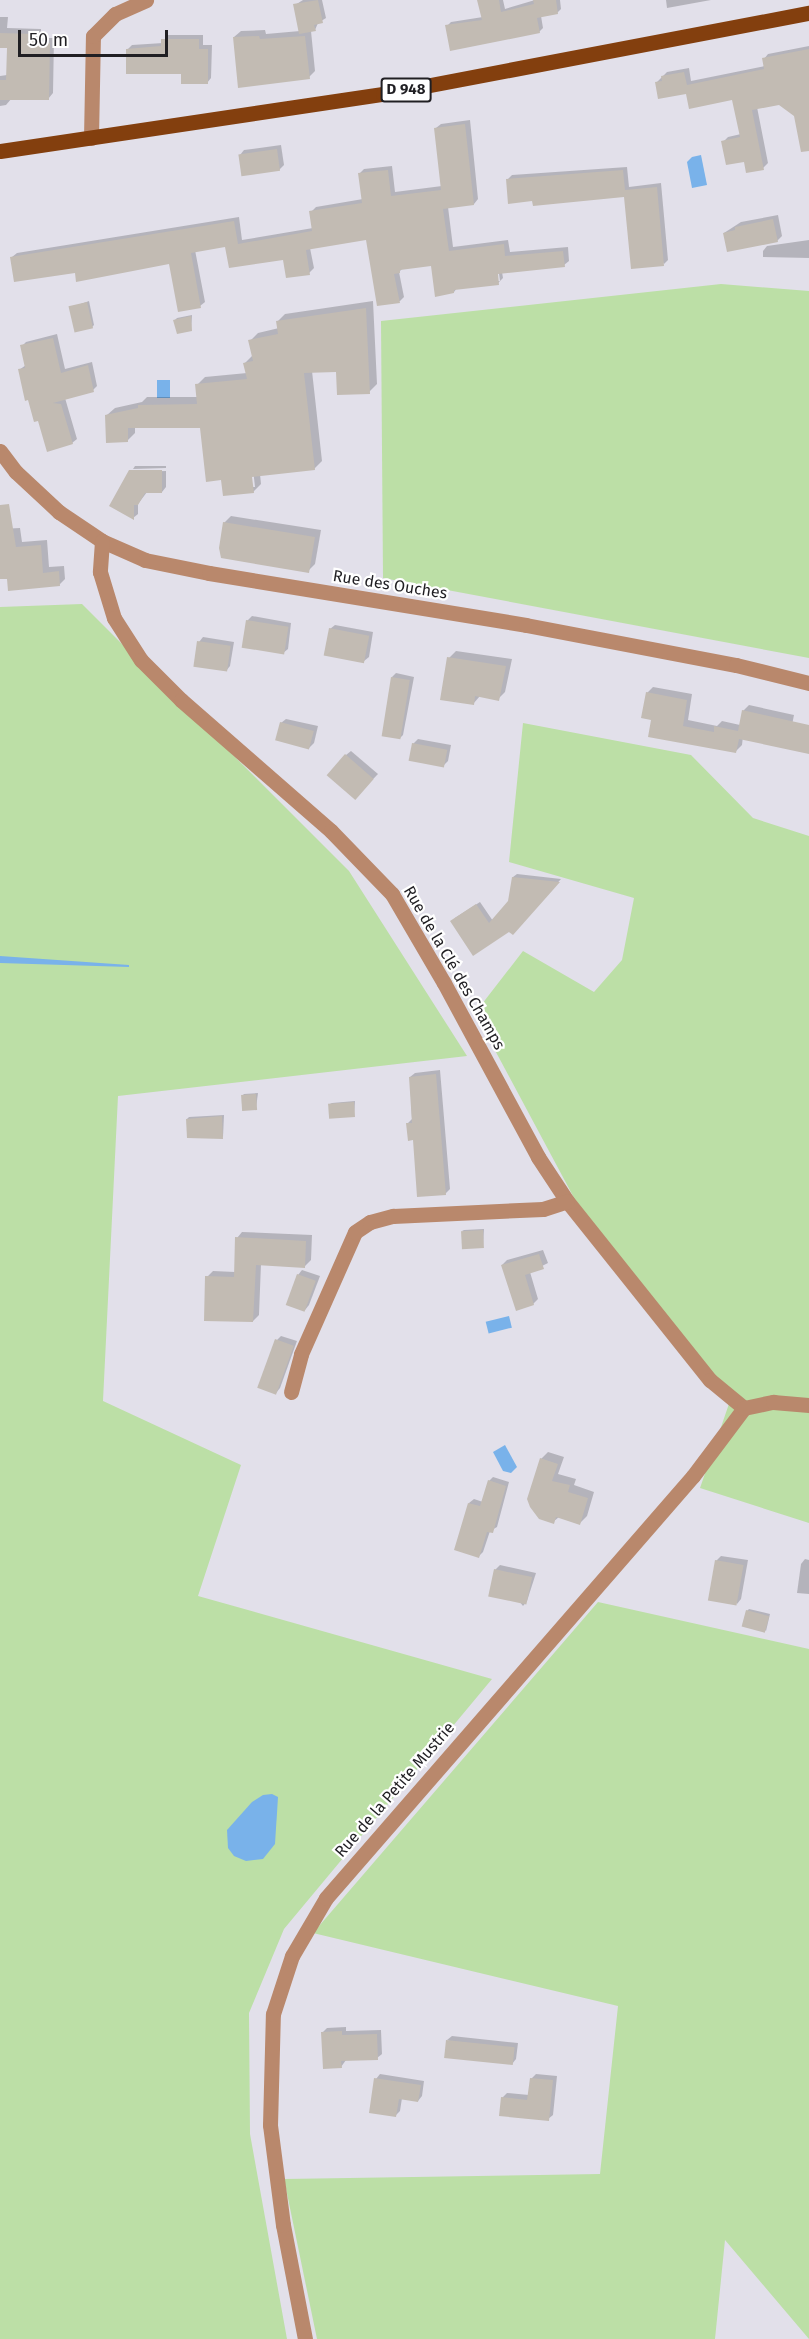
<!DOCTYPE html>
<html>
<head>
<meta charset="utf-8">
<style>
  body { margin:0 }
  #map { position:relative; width:809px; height:2339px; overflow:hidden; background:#e2e0ea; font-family:"Fira Sans",sans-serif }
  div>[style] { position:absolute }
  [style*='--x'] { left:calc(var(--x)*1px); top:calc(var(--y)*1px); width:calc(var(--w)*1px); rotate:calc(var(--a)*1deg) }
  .green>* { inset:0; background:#bcdfa6 }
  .water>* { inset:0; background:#79b2ea; transform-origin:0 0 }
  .shadow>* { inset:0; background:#0003 }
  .building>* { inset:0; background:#c2bbb3; transform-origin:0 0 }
  .minor>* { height:15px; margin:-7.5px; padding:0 7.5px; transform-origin:7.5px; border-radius:7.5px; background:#b9886c }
  .major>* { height:15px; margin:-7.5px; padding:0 7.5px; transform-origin:7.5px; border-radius:7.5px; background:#833f0e }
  span { translate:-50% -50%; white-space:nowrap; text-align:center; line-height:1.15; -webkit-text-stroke:4.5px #fff; paint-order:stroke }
  .shield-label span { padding:2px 4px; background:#fff; border:2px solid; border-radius:4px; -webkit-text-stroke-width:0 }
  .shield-label { font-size:15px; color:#201f23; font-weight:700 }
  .street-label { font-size:16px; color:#201f23 }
  .scale { position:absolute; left:18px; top:30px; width:150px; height:27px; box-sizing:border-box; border:3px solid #201f23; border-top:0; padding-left:8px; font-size:18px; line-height:21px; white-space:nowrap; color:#201f23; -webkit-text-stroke:4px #fff; paint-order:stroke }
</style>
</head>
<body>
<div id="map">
  <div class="green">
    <div style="clip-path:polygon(721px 284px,809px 291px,809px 658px,383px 578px,381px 321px)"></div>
    <div style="clip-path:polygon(82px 604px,349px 871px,467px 1056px,118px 1096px,103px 1401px,241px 1465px,198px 1596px,492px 1679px,284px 1929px,249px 2013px,250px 2134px,287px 2339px,0 2339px,0 607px)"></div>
    <div style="clip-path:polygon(523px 723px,691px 755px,753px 818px,809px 836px,809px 1523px,700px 1488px,731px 1398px,580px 1209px,475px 1013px,523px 951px,594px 992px,622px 960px,634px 898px,509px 862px)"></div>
    <div style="clip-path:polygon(598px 1602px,809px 1649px,809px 2339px,725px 2240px,715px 2339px,317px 2339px,284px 2179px,600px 2174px,618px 2006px,313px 1933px)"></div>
  </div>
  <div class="water">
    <div style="clip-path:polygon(701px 155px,707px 185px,692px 188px,687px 162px,692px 157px)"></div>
    <div style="left:157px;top:380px;width:13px;height:18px"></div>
    <div style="clip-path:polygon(0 956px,129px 965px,129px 967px,0 963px)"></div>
    <div style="left:509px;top:1316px;width:12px;height:24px;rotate:76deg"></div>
    <div style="clip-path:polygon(505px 1445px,517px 1467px,511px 1473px,503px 1471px,493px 1452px)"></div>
    <div style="clip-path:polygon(272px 1794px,278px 1797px,275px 1844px,263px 1859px,246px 1861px,234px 1856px,228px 1848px,227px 1830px,252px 1802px,263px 1795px)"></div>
  </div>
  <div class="shadow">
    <div style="clip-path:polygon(303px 0,322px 0,326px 18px,318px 23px,315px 30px,311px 31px,315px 71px,309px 77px,234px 37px,241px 31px,265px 30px,266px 34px,300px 31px,295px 5px)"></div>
    <div style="clip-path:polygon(479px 0,503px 0,505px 9px,535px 0,560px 0,561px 9px,557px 13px,541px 16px,543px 28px,539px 32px,447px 26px,451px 22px,483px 17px)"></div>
    <div style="clip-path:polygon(666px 0,711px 0,667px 8px)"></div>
    <div style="clip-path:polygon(0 17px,8px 17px,7px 28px,41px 29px,41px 38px,54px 38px,53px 93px,48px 99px,12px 98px,6px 105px,0 106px,0 76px,7px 75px,8px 47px,0 47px)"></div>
    <div style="clip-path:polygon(167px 35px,203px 35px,203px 45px,212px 45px,211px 78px,207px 83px,128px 49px,132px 45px,163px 43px)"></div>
    <div style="clip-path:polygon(809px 46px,809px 123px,779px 104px,757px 107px,768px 163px,763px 168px,745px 160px,723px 142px,728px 137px,741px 134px,733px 98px,687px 92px,657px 82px,667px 72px,689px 68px,691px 81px,765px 66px,764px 59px,768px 54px)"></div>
    <div style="clip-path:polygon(evenodd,470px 120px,478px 199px,474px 204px,448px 207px,453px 247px,508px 240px,510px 252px,568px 247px,569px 261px,564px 265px,502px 272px,503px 278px,498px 283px,457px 288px,454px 292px,432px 264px,403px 268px,399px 272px,404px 297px,400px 301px,378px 305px,367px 239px,310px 248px,314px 268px,309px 273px,285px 258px,226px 245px,195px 250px,205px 302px,200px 306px,170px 262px,76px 271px,12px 257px,17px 253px,239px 217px,242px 240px,313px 228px,311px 212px,316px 207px,363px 199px,359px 174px,364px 169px,392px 166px,395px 192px,442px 186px,436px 128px,441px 124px,470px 120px,498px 266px,500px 281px,497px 281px,498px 266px)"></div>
    <div style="clip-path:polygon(281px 145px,284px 165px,279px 170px,240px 155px,244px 150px)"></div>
    <div style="clip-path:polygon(627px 167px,629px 187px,661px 183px,668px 260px,664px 264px,625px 195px,533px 200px,507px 180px,512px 175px)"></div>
    <div style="clip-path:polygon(778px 215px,782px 236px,777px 241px,724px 233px,741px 222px)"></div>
    <div style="clip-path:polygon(809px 240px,809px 258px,763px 257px,763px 251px,767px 246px)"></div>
    <div style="clip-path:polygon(89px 301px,94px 325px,92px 327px,70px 308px)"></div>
    <div style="clip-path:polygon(evenodd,373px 301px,377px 384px,369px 392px,337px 370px,312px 371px,322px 461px,314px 469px,260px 474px,261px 484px,253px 492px,223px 478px,201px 426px,135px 427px,135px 433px,127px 441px,107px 415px,115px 408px,142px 402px,147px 397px,198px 397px,197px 385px,205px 377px,247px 373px,245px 363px,253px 355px,250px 341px,258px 333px,279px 328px,277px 322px,285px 314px,373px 301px,250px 469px,253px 469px,255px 487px,252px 487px,250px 469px)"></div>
    <div style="clip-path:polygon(192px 315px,191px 330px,175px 320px,177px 318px)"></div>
    <div style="clip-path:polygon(57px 334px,65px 369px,92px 362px,97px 386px,93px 390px,65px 398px,77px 439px,72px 443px,39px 419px,19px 370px,26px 365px,22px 346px,26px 342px)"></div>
    <div style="clip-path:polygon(135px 466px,166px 466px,166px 468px,133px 469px)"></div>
    <div style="clip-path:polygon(166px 471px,166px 487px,162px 492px,147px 492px,138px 504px,138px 514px,133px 518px,130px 472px)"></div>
    <div style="clip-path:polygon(231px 516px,321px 530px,315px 564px,308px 571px,224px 523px)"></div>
    <div style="clip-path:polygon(20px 528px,22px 542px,47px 540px,49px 567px,64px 566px,65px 579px,59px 585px,0 578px,0 529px)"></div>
    <div style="clip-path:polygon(252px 616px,291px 623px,288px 649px,283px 653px,247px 621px)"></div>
    <div style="clip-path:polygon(335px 625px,373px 632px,369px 657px,364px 661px,330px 629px)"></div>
    <div style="clip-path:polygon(203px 637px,234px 642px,230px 666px,226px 671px,199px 642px)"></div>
    <div style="clip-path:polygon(456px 651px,512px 659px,505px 692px,498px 699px,480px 696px,473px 704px,449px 658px)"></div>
    <div style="clip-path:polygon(396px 673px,414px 677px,403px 735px,399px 739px,392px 677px)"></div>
    <div style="clip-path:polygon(653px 687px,692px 694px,688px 720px,717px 726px,722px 721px,740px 725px,743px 711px,749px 705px,794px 715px,789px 740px,743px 736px,742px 745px,736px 751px,653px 718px,647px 693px)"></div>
    <div style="clip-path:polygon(286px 719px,318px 726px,314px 743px,309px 748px,281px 723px)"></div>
    <div style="clip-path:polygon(418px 739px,451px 745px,448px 761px,444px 765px,413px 744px)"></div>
    <div style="clip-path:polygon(351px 751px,378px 774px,355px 798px,346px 755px)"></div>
    <div style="clip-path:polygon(517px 874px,561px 879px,513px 933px,455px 918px,480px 902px,493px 921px,510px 902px,513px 877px)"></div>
    <div style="clip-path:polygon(440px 1070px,450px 1189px,445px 1194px,408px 1123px,412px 1119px,410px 1077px,415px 1073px)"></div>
    <div style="clip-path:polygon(258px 1093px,256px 1108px,242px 1096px,244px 1094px)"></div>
    <div style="clip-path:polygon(355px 1101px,354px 1116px,330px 1104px,332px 1103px)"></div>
    <div style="clip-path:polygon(224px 1115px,223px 1137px,187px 1119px,189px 1117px)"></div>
    <div style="clip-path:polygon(484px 1229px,483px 1246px,462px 1231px,464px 1230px)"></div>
    <div style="clip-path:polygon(242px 1232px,312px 1235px,311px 1260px,305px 1266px,261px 1264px,259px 1315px,253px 1321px,207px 1277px,213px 1271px,235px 1272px,237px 1238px)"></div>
    <div style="clip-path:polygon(543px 1250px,548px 1263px,530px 1272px,538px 1299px,533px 1304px,502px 1265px,507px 1260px)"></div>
    <div style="clip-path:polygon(302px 1270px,320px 1276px,309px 1305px,305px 1310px,298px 1275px)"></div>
    <div style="clip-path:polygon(281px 1336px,297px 1341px,280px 1388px,276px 1393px,277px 1340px)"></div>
    <div style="clip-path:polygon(548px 1452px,564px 1457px,558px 1474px,576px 1479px,574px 1485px,594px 1492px,587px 1516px,580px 1523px,559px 1517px,553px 1522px,541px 1459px)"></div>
    <div style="clip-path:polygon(493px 1477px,509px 1482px,497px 1527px,490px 1531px,483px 1552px,479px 1556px,469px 1503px,474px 1499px,483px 1502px,489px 1481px)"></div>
    <div style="clip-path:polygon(721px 1556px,748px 1560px,741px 1599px,737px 1604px,716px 1561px)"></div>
    <div style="clip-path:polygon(805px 1559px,809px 1560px,809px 1594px,797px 1593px,801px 1564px)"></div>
    <div style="clip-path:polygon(500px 1565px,536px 1573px,527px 1601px,523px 1606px,495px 1570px)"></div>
    <div style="clip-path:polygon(749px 1609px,770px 1614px,766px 1631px,747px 1611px)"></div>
    <div style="clip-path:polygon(346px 2027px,346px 2031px,381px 2030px,382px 2054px,377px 2058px,346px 2060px,341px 2067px,323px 2032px,327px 2028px)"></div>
    <div style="clip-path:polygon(452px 2036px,518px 2043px,516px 2059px,512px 2064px,447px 2040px)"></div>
    <div style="clip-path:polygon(380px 2074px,424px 2081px,422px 2096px,418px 2101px,402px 2098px,400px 2111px,395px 2116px,376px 2079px)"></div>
    <div style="clip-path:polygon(536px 2074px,557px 2076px,553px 2115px,548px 2119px,502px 2098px,507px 2093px,529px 2095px,531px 2079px)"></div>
  </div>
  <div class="building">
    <div style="clip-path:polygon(318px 0,323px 23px,314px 25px,316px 31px,299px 34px,293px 4px)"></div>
    <div style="clip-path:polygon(477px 0,499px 0,501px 12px,534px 4px,533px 0,556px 0,558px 14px,537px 18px,540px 33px,450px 51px,445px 25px,482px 20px)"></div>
    <div style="clip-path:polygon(0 33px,36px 34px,36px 43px,50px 43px,49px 100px,0 100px,0 80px,6px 80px,7px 48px,0 48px)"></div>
    <div style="clip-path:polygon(259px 36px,260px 39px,305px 36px,310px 79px,238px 88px,233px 37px)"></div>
    <div style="clip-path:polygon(161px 39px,199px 39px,199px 49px,208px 49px,208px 84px,181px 84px,181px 74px,126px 74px,126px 49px,161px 46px)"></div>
    <div style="clip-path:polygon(809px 49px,809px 151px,801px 152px,794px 116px,779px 105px,752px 110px,764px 170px,746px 173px,744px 162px,726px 165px,721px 141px,740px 137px,732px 100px,689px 109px,686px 94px,658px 99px,655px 82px,662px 81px,661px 76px,684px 72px,687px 85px,764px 69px,762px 58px)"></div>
    <div style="clip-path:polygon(465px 124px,474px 205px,443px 209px,449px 251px,504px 244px,505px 256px,563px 251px,565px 267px,498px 274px,499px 285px,454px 290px,454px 293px,435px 297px,431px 266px,400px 270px,400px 273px,394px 274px,400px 303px,377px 306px,366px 240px,306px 250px,310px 275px,286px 278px,283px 260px,229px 268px,225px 247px,191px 253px,201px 308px,178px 312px,169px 264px,76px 282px,75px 273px,14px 282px,10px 257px,234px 221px,238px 244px,312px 231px,309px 211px,362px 203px,358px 173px,388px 170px,391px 196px,441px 190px,434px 128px)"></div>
    <div style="left:277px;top:149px;width:22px;height:39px;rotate:82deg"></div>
    <div style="clip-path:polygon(623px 170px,625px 190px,657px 187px,664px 266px,631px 269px,624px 197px,533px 206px,532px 201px,508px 204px,506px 179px)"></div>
    <div style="clip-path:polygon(773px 219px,778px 242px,727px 252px,723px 233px,735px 230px,735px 227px)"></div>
    <div style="left:87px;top:302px;width:27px;height:19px;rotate:77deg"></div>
    <div style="clip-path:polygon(366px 308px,370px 394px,337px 395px,336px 372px,304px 373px,315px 470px,252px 477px,254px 493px,223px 496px,221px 480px,206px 482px,200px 428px,128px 428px,128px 442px,106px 443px,105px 415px,138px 408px,138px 405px,197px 404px,195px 384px,247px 379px,243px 363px,253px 361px,248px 340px,278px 334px,276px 321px)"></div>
    <div style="clip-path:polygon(191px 316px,192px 331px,177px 334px,173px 320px)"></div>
    <div style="clip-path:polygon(53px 338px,61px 373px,88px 365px,94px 392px,53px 403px,61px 404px,73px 444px,47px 452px,38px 421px,34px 422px,28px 400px,25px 401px,18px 369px,25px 368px,20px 345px)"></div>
    <div style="clip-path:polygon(129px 470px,162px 470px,162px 493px,145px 493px,138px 505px,134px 505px,134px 520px,109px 506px)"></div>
    <div style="clip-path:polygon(9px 504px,16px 547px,41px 545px,43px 573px,59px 571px,60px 586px,8px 591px,7px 579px,0 579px,0 505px)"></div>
    <div style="clip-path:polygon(223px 522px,315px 537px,309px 573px,221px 558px,219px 548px)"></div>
    <div style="left:246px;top:620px;width:43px;height:28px;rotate:9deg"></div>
    <div style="left:329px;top:628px;width:41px;height:28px;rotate:11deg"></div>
    <div style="left:197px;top:641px;width:34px;height:26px;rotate:8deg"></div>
    <div style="clip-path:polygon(447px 657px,506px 666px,499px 701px,475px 696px,474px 705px,440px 700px)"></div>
    <div style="left:391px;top:677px;width:19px;height:60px;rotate:9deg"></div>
    <div style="clip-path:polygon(646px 692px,687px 700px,683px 726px,714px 732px,714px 726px,738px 731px,742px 710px,809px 725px,809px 754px,739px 739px,736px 753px,648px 737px,651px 720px,641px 718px)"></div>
    <div style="left:280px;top:722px;width:35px;height:19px;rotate:15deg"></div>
    <div style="left:412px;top:743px;width:36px;height:18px;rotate:11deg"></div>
    <div style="left:345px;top:754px;width:38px;height:28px;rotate:41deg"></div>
    <div style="clip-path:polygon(512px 877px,560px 882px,513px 935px,509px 932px,473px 956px,450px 921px,476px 904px,489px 923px,508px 901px)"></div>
    <div style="clip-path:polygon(436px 1074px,446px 1195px,417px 1197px,413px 1140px,408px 1141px,406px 1123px,412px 1123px,409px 1077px)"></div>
    <div style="left:256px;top:1094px;width:16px;height:15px;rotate:86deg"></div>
    <div style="left:354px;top:1102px;width:15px;height:26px;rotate:86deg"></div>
    <div style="clip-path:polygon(222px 1116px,223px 1139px,187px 1138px,186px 1119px)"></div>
    <div style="left:483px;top:1230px;width:18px;height:22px;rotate:87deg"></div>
    <div style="clip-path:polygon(235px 1237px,306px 1241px,305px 1268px,256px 1265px,253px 1322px,204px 1321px,205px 1276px,234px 1277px)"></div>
    <div style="clip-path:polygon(539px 1254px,544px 1269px,525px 1275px,534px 1305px,516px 1311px,501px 1265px)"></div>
    <div style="left:297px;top:1274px;width:20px;height:33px;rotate:20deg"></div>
    <div style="left:275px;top:1339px;width:20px;height:52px;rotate:20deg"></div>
    <div style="clip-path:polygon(540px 1458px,558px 1464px,552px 1481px,570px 1485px,568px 1492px,588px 1498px,580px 1525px,556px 1517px,554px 1524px,539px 1519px,530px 1507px,527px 1499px)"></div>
    <div style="clip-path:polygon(488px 1480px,506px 1486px,493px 1533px,487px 1532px,479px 1558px,454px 1550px,468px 1503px,480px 1506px)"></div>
    <div style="left:715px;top:1560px;width:29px;height:41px;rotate:10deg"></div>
    <div style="left:494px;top:1569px;width:39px;height:28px;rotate:12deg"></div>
    <div style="left:746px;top:1610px;width:24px;height:17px;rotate:15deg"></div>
    <div style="clip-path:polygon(342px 2031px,342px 2035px,377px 2034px,378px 2060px,341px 2061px,342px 2068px,323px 2069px,321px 2032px)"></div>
    <div style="left:446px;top:2040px;width:69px;height:18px;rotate:6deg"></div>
    <div style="clip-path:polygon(374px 2078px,421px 2085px,418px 2102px,399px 2099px,396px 2117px,369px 2113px)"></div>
    <div style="clip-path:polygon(530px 2078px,553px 2080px,549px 2121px,499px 2116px,501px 2097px,527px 2100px)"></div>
  </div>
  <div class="minor">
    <div style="--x:91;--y:138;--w:102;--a:-88.9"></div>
    <div style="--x:93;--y:36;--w:31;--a:-45"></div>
    <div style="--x:115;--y:14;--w:34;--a:-24"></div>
    <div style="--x:0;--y:451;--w:26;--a:53"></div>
    <div style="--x:16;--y:472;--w:59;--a:42.9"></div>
    <div style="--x:59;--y:512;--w:52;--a:34"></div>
    <div style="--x:102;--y:541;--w:47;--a:23.8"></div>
    <div style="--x:145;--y:560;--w:65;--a:11.5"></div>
    <div style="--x:209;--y:573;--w:321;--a:9.3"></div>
    <div style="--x:526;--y:625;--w:214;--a:10.8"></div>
    <div style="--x:736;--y:665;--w:75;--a:13.9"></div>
    <div style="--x:102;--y:541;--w:31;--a:94"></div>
    <div style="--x:100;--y:572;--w:48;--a:73.1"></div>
    <div style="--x:114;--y:618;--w:50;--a:57.3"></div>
    <div style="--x:141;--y:660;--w:57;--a:45"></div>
    <div style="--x:181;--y:700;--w:199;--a:41.1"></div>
    <div style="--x:331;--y:831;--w:88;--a:45.9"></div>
    <div style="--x:392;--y:894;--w:103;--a:59.7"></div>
    <div style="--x:444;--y:983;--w:198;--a:61.6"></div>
    <div style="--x:538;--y:1157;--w:53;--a:56.6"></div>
    <div style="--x:567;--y:1201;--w:229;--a:51.4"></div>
    <div style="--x:710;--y:1380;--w:44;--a:39.5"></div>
    <div style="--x:291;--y:1392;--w:39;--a:-75"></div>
    <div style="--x:301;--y:1354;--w:133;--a:-66.1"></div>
    <div style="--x:355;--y:1232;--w:18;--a:-34"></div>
    <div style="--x:370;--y:1222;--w:24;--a:-15"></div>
    <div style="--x:393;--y:1216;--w:150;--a:-2.7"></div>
    <div style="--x:543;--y:1209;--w:25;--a:-18"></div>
    <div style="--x:305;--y:2339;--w:116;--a:-100.9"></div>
    <div style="--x:283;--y:2225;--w:101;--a:-97.4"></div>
    <div style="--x:270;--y:2125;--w:111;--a:-88.5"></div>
    <div style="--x:273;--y:2014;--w:61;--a:-71.9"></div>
    <div style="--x:292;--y:1956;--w:67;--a:-59.6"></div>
    <div style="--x:326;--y:1898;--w:559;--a:-48.99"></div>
    <div style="--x:693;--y:1476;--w:85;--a:-53.1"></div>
    <div style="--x:744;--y:1408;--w:30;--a:-12"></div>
    <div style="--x:773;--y:1402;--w:36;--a:5"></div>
  </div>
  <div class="major">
    <div style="--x:0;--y:151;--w:387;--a:-8.5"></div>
    <div style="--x:383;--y:94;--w:434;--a:-10.8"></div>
  </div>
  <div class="shield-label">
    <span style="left:406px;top:90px">D 948</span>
  </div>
  <div class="street-label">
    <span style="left:390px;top:585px;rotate:9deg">Rue des Ouches</span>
    <span style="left:454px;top:968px;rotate:60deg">Rue de la Clé des Champs</span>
    <span style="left:395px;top:1790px;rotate:-49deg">Rue de la Petite Mustrie</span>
  </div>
  <div class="scale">50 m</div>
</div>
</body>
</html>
